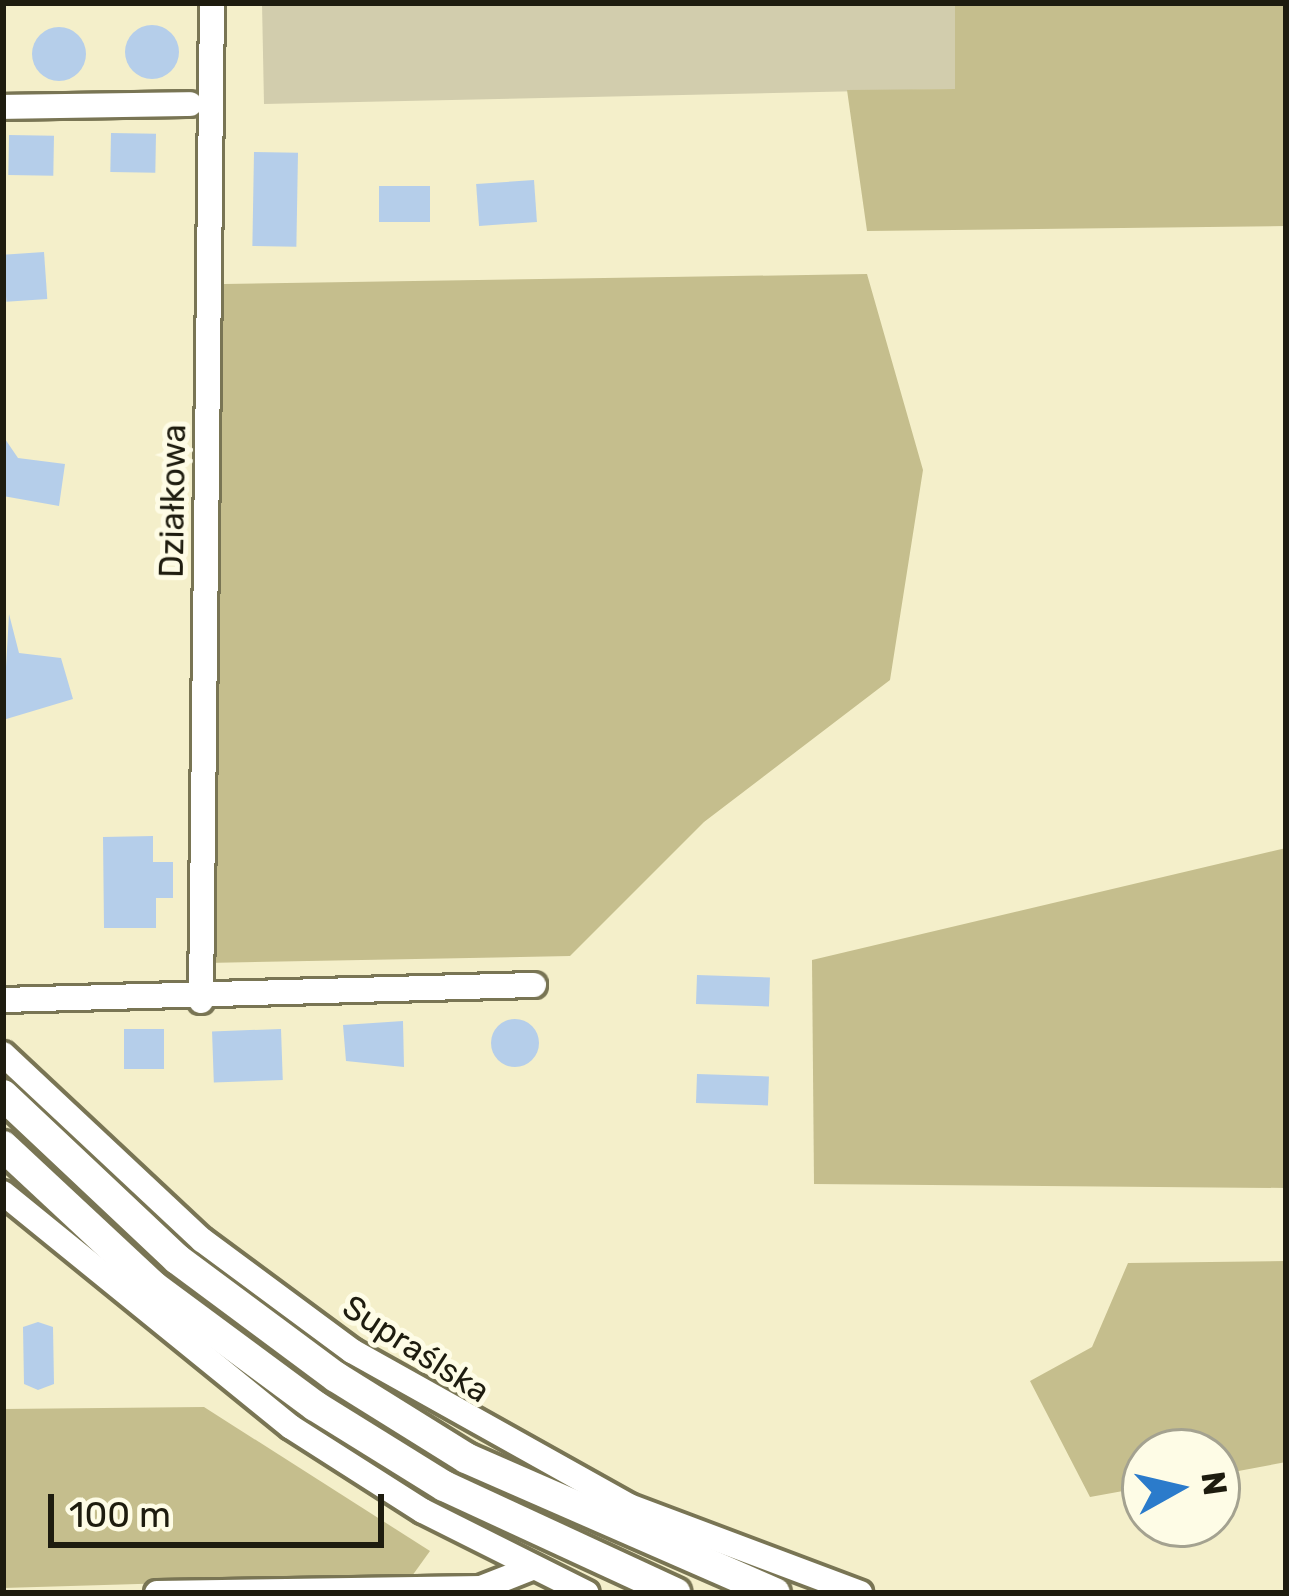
<!DOCTYPE html>
<html>
<head>
<meta charset="utf-8">
<style>
  body { margin:0 }
  #map { position:relative; width:1289px; height:1596px; overflow:hidden; background:#f4efca; font-family:Rubik,sans-serif }
  div>[style] { position:absolute }
  [style*='--x'] { left:calc(var(--x)*1px); top:calc(var(--y)*1px); width:calc(var(--w)*1px); rotate:calc(var(--a)*1deg) }
  .green>* { inset:0; background:#d2cdad }
  .forest>* { inset:0; background:#c5be8d }
  .building>* { inset:0; background:#b5ceea; transform-origin:0 0 }
  .round { border-radius:50% }
  .roads { filter:drop-shadow(3px 0 #797554) drop-shadow(-3px 0 #797554) drop-shadow(0 3px #797554) drop-shadow(0 -3px #797554) }
  .minor>* { height:24px; margin:-12px; padding:0 12px; transform-origin:12px; border-radius:12px; background:#fff }
  .major>* { height:30px; margin:-15px; padding:0 15px; transform-origin:15px; border-radius:15px; background:#fff }
  span { translate:-50% -50%; white-space:nowrap; text-align:center; line-height:1.15; -webkit-text-stroke:10px #fefce6; paint-order:stroke }
  .street-label { font-size:33px; color:#1e1c0f }
  .frame { position:absolute; inset:0; border:6px solid #1e1c0f; pointer-events:none }
  .north { position:absolute; left:1121px; top:1428px; width:120px; height:120px; box-sizing:border-box; background:#fefce6; border:3px solid #a4a290; border-radius:50%; rotate:82deg; font-size:33px; font-weight:700; line-height:48px; text-align:center; color:#1e1c0f }
  .north::after { content:''; display:block; margin:auto; width:42px; height:54px; background:#2b7bcb; clip-path:polygon(50% 0,100% 100%,50% 72%,0 100%) }
  .scale { position:absolute; left:48px; top:1494px; width:336px; height:54px; box-sizing:border-box; border:6px solid #1e1c0f; border-top:0; padding-left:15px; font-size:36px; line-height:42px; white-space:nowrap; color:#1e1c0f; -webkit-text-stroke:9px #fefce6; paint-order:stroke }
</style>
</head>
<body>
<div id="map">
  <div class="green">
    <div style="clip-path:polygon(262px 3px,955px 3px,956px 89px,264px 104px)"></div>
  </div>
  <div class="forest">
    <div style="clip-path:polygon(955px 3px,1286px 3px,1286px 226px,867px 231px,847px 90px,955px 89px)"></div>
    <div style="clip-path:polygon(867px 274px,923px 470px,890px 680px,704px 822px,570px 956px,205px 963px,224px 284px)"></div>
    <div style="clip-path:polygon(1286px 848px,1286px 1188px,814px 1184px,812px 960px)"></div>
    <div style="clip-path:polygon(1286px 1261px,1286px 1462px,1217px 1475px,1217px 1452px,1145px 1452px,1145px 1487px,1090px 1497px,1030px 1381px,1092px 1347px,1128px 1263px)"></div>
    <div style="clip-path:polygon(204px 1407px,430px 1551px,412px 1576px,3px 1588px,3px 1409px)"></div>
  </div>
  <div class="building">
    <div class="round" style="left:125px;top:25px;width:54px;height:54px"></div>
    <div class="round" style="left:32px;top:27px;width:54px;height:54px"></div>
    <div style="left:111px;top:133px;width:45px;height:39px;rotate:1deg"></div>
    <div style="left:9px;top:135px;width:45px;height:40px;rotate:1deg"></div>
    <div style="left:254px;top:152px;width:44px;height:94px;rotate:1deg"></div>
    <div style="left:534px;top:180px;width:42px;height:58px;rotate:86deg"></div>
    <div style="left:379px;top:186px;width:51px;height:36px"></div>
    <div style="left:44px;top:252px;width:47px;height:41px;rotate:86deg"></div>
    <div style="clip-path:polygon(3px 436px,18px 458px,65px 464px,59px 506px,3px 496px)"></div>
    <div style="clip-path:polygon(9px 614px,19px 653px,61px 658px,73px 699px,3px 720px)"></div>
    <div style="clip-path:polygon(153px 836px,153px 862px,173px 862px,173px 898px,156px 898px,156px 928px,104px 928px,103px 837px)"></div>
    <div style="left:697px;top:975px;width:73px;height:29px;rotate:2deg"></div>
    <div class="round" style="left:491px;top:1019px;width:48px;height:48px"></div>
    <div style="clip-path:polygon(403px 1021px,404px 1067px,346px 1061px,343px 1025px)"></div>
    <div style="left:124px;top:1029px;width:40px;height:40px"></div>
    <div style="left:281px;top:1029px;width:51px;height:69px;rotate:88deg"></div>
    <div style="left:697px;top:1074px;width:72px;height:29px;rotate:2deg"></div>
    <div style="clip-path:polygon(38px 1322px,53px 1327px,54px 1384px,38px 1390px,24px 1384px,23px 1327px)"></div>
  </div>
  <div class="roads">
    <div class="minor">
      <div style="--x:3;--y:107;--w:187;--a:-0.9"></div>
      <div style="--x:3;--y:1000;--w:531;--a:-1.62"></div>
      <div style="--x:201;--y:1001;--w:998;--a:-89.37"></div>
      <div style="--x:3;--y:1054;--w:272;--a:43.1"></div>
      <div style="--x:202;--y:1240;--w:187;--a:36.5"></div>
      <div style="--x:352;--y:1351;--w:317;--a:29.2"></div>
      <div style="--x:629;--y:1506;--w:247;--a:20.6"></div>
      <div style="--x:3;--y:1193;--w:371;--a:39.1"></div>
      <div style="--x:291;--y:1427;--w:156;--a:32.5"></div>
      <div style="--x:423;--y:1511;--w:183;--a:26.6"></div>
      <div style="--x:157;--y:1593;--w:324;--a:-0.9"></div>
      <div style="--x:481;--y:1588;--w:55;--a:-21.4"></div>
    </div>
    <div class="major">
      <div style="--x:3;--y:1095;--w:239;--a:43.3"></div>
      <div style="--x:177;--y:1259;--w:198;--a:36.6"></div>
      <div style="--x:336;--y:1377;--w:153;--a:31.9"></div>
      <div style="--x:466;--y:1458;--w:337;--a:23.6"></div>
      <div style="--x:3;--y:1146;--w:205;--a:43"></div>
      <div style="--x:153;--y:1286;--w:202;--a:36.5"></div>
      <div style="--x:315;--y:1406;--w:152;--a:31.8"></div>
      <div style="--x:444;--y:1486;--w:255;--a:24.8"></div>
    </div>
  </div>
  <div class="street-label">
    <span style="left:173px;top:501px;rotate:-89deg">Działkowa</span>
    <span style="left:416px;top:1349px;rotate:33deg">Supraślska</span>
  </div>
  <div class="frame"></div>
  <div class="north">N</div>
  <div class="scale">100 m</div>
</div>
</body>
</html>
